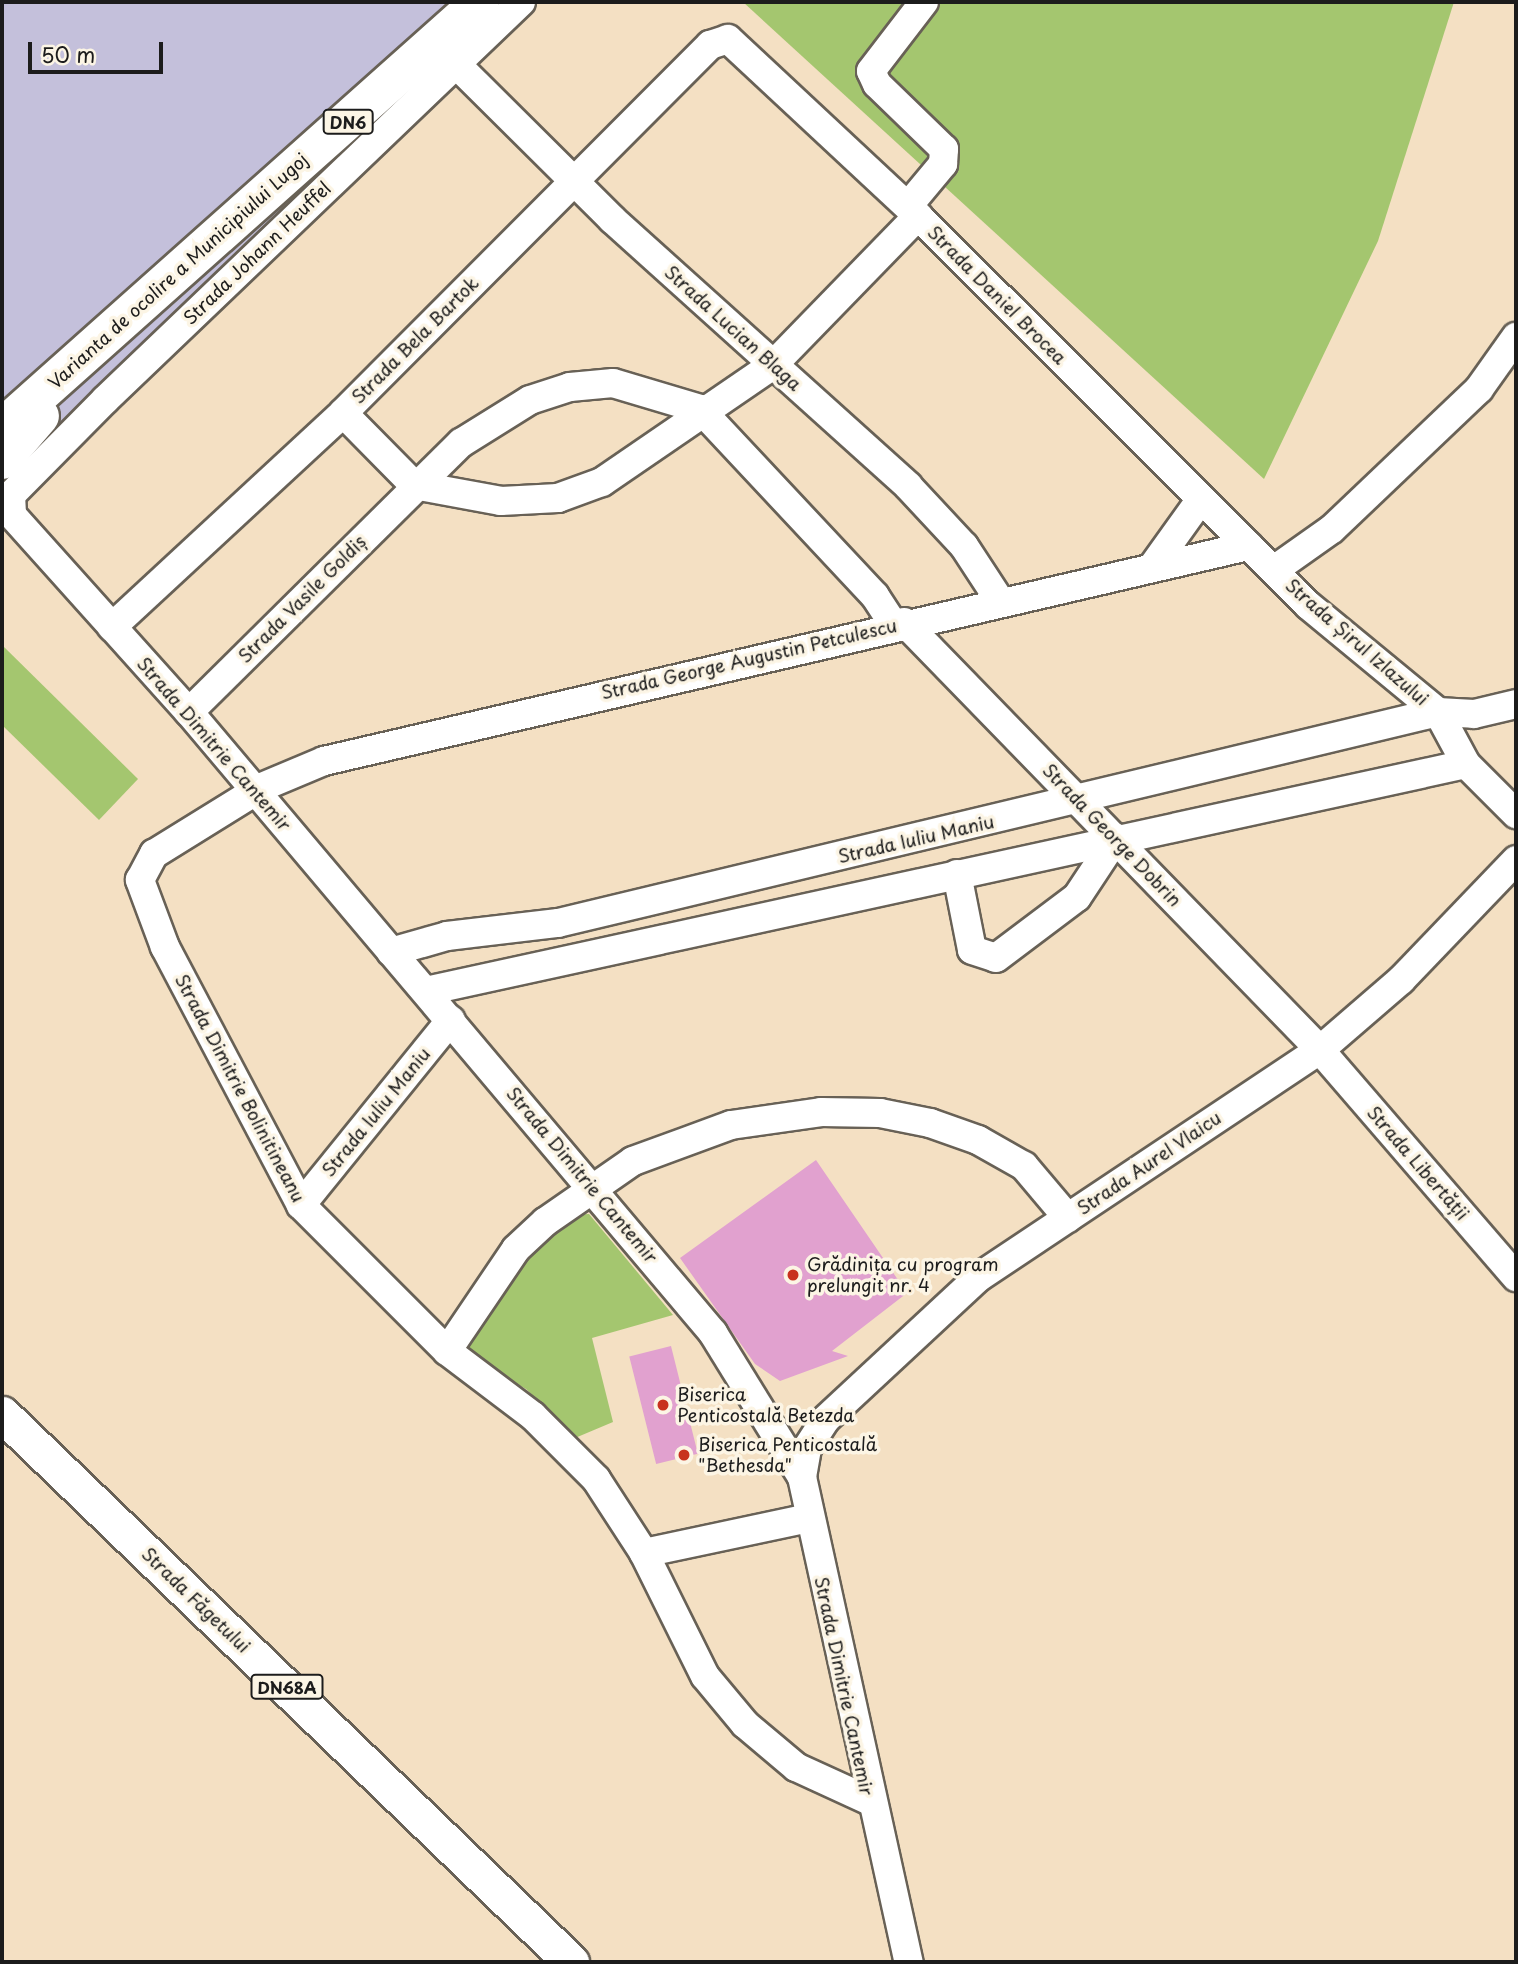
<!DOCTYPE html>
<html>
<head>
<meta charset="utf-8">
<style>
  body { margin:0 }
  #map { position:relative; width:1518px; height:1964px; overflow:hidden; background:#f4e0c3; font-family:"Playpen Sans",sans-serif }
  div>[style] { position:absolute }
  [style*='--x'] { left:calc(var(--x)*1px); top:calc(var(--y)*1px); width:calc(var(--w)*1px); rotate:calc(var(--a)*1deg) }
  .industrial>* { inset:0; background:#c4c0db }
  .green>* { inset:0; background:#a4c66f }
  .building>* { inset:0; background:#e1a1cf; transform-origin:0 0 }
  .roads { filter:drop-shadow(2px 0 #686156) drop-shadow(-2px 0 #686156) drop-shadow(0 2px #686156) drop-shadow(0 -2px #686156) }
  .minor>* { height:28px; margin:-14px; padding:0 14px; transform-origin:14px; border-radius:14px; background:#fff }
  .major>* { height:35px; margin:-17.5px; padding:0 17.5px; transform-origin:17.5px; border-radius:17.5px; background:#fff }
  .highway>* { height:38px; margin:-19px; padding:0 19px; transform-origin:19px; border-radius:19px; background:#fff }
  .dots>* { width:19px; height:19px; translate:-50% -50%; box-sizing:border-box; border:4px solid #fcf5e5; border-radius:50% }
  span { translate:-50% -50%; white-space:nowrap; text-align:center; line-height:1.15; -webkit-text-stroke:7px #fcf5e5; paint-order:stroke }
  .shield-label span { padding:2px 5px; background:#fcf5e5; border:2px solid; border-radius:5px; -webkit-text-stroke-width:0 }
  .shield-label { font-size:16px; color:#1c1c1c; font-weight:700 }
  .street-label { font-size:18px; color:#1c1c1c }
  .poi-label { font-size:18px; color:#1c1c1c }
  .left { translate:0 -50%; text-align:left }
  .frame { position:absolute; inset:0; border:4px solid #1c1c1c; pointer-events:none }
  .scale { position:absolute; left:28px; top:42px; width:135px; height:32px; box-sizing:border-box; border:4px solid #1c1c1c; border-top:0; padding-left:9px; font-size:21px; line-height:24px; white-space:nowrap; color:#1c1c1c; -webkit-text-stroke:5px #fcf5e5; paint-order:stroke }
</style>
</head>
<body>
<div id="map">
  <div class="industrial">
    <div style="clip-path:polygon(2px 2px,507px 2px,2px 506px)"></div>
  </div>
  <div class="green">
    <div style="clip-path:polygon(743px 2px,1454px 2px,1378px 241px,1264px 479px)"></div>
    <div style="clip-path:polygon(2px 645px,138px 779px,99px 820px,2px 725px)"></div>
    <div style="clip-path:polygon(589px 1214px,673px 1315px,592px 1338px,613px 1422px,575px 1438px,526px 1389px,470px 1357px,467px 1344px,527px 1254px,571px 1215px)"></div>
  </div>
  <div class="building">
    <div style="clip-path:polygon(816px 1160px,907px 1293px,832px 1351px,848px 1356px,780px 1381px,755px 1364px,680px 1258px)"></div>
    <div style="left:671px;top:1346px;width:111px;height:43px;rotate:76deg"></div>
  </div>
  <div class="roads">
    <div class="minor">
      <div style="--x:521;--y:2;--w:576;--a:136.27"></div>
      <div style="--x:105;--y:400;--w:134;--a:134.7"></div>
      <div style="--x:11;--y:495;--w:20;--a:87"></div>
      <div style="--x:12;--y:515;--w:265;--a:48.1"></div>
      <div style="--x:189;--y:712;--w:813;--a:49.84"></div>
      <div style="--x:713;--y:1333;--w:169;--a:58.3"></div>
      <div style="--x:802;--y:1477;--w:497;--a:77.6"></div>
      <div style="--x:456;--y:64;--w:221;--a:44.8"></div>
      <div style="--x:613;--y:220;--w:397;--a:42"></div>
      <div style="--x:908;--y:486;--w:82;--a:47"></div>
      <div style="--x:964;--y:546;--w:66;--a:56.8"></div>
      <div style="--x:908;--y:206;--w:55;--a:-50.2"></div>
      <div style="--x:943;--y:164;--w:15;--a:-86"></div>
      <div style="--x:944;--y:149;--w:93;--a:-135.9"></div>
      <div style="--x:877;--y:84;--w:14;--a:-115"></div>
      <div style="--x:871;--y:71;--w:87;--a:-52.5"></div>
      <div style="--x:343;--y:413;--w:101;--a:45.4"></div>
      <div style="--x:414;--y:485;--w:88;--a:10.4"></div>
      <div style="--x:501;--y:501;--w:57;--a:-3"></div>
      <div style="--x:558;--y:498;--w:47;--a:-20"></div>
      <div style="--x:602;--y:482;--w:207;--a:-34.4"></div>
      <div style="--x:773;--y:365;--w:208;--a:-45.8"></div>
      <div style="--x:1153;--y:566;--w:82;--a:-54.4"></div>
      <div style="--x:1274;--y:570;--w:71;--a:-35.3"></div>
      <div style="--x:1332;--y:529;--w:203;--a:-43.6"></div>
      <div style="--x:1479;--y:389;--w:64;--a:-54.6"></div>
      <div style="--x:904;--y:622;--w:597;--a:45.81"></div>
      <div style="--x:1320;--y:1050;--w:300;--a:49.2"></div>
      <div style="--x:112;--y:627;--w:315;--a:-42.8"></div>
      <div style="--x:343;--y:413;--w:520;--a:-45.08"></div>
      <div style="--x:710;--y:45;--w:19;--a:-18"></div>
      <div style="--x:728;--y:39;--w:260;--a:43"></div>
      <div style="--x:918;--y:216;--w:551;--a:44.93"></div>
      <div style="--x:1308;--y:605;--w:168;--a:39.5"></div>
      <div style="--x:1438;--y:712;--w:59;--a:61.7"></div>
      <div style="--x:1466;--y:764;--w:71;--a:45"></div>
      <div style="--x:189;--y:712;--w:383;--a:-44.7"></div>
      <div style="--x:461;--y:443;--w:81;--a:-31.9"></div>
      <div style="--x:530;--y:400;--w:42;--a:-18"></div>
      <div style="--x:570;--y:387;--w:43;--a:-5.3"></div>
      <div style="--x:613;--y:383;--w:91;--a:16.6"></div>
      <div style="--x:700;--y:409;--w:256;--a:46.9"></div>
      <div style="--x:875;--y:596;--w:33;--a:57"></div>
      <div style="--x:957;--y:874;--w:77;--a:78.8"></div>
      <div style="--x:972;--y:950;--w:25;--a:18"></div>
      <div style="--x:996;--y:958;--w:101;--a:-37"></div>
      <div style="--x:1077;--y:897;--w:71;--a:-56.5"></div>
      <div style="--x:391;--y:952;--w:58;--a:-15.9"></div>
      <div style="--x:447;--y:936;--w:112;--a:-6.7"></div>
      <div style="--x:558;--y:923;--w:905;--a:-13.48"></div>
      <div style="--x:1438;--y:712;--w:36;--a:3"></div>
      <div style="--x:1474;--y:714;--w:43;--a:-13.4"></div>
      <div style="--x:426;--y:991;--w:1064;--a:-12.31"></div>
      <div style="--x:301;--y:1205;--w:238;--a:-51"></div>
      <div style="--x:447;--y:1351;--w:123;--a:-55.9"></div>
      <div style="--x:516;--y:1249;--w:40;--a:-43"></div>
      <div style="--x:545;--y:1222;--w:107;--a:-34.7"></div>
      <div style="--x:633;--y:1161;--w:104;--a:-20.2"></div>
      <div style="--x:731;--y:1125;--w:91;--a:-8.2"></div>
      <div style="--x:821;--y:1112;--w:59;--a:1"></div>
      <div style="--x:880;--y:1113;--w:51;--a:11.3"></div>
      <div style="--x:930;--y:1123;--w:51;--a:19.5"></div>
      <div style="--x:978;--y:1140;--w:53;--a:29.5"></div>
      <div style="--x:1024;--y:1166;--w:68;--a:49.8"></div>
      <div style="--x:802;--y:1477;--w:29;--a:-80"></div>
      <div style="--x:807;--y:1448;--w:33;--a:-57"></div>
      <div style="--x:825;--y:1420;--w:210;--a:-42.9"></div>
      <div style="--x:979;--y:1277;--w:410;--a:-33.7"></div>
      <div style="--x:1320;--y:1050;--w:107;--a:-40.8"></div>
      <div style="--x:1401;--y:980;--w:166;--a:-46.2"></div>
      <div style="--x:644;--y:1553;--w:169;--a:-12"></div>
      <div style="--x:868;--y:1800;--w:79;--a:-155.4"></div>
      <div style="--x:796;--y:1767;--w:67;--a:-139.9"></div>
      <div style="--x:745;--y:1724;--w:62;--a:-129.8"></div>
      <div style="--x:705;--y:1676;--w:137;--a:-116.4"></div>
      <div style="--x:644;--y:1553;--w:88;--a:-123"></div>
      <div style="--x:596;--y:1479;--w:89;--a:-135"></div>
      <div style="--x:533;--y:1416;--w:108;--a:-142.9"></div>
      <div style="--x:447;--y:1351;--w:206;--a:-135"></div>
      <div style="--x:301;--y:1205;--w:292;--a:-117.8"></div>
      <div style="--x:165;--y:947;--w:72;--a:-110.5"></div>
      <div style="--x:140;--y:880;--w:30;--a:-62"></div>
      <div style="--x:154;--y:854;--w:127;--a:-31.8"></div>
      <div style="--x:262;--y:787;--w:67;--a:-22.8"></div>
      <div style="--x:324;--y:761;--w:949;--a:-13.1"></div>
    </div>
    <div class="major">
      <div style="--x:2;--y:1414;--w:790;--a:43.92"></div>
    </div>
    <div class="highway">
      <div style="--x:2;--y:428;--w:640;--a:-41.71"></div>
      <div style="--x:2;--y:460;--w:58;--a:-49.2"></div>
    </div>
  </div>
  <div class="dots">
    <div style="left:793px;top:1275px;background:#c8321e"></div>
    <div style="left:663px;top:1405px;background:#c8321e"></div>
    <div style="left:684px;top:1455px;background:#c8321e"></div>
  </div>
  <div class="shield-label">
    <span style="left:348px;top:122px">DN6</span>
    <span style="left:287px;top:1687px">DN68A</span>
  </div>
  <div class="street-label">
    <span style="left:257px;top:253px;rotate:-44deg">Strada Johann Heuffel</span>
    <span style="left:178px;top:271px;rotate:-42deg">Varianta de ocolire a Municipiului Lugoj</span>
    <span style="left:997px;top:295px;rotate:45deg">Strada Daniel Brocea</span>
    <span style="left:733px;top:328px;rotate:42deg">Strada Lucian Blaga</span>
    <span style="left:415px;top:340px;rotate:-45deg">Strada Bela Bartok</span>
    <span style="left:302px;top:599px;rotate:-45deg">Strada Vasile Goldiș</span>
    <span style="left:1357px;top:642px;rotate:41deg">Strada Șirul Izlazului</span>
    <span style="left:749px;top:659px;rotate:-13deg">Strada George Augustin Petculescu</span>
    <span style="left:214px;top:744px;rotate:49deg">Strada Dimitrie Cantemir</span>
    <span style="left:1112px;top:835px;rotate:46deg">Strada George Dobrin</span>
    <span style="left:916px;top:839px;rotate:-13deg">Strada Iuliu Maniu</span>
    <span style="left:240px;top:1088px;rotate:62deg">Strada Dimitrie Bolinitineanu</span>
    <span style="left:376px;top:1112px;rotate:-51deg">Strada Iuliu Maniu</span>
    <span style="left:1149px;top:1163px;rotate:-34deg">Strada Aurel Vlaicu</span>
    <span style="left:1418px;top:1163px;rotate:49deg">Strada Libertății</span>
    <span style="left:582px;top:1175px;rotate:50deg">Strada Dimitrie Cantemir</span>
    <span style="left:196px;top:1600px;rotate:44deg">Strada Făgetului</span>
    <span style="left:844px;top:1686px;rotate:78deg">Strada Dimitrie Cantemir</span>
  </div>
  <div class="poi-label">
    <span class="left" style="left:807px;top:1275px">Grădinița cu program<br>prelungit nr. 4</span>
    <span class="left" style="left:677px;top:1405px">Biserica<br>Penticostală Betezda</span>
    <span class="left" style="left:698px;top:1455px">Biserica Penticostală<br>"Bethesda"</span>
  </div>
  <div class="frame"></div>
  <div class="scale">50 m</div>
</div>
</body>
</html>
